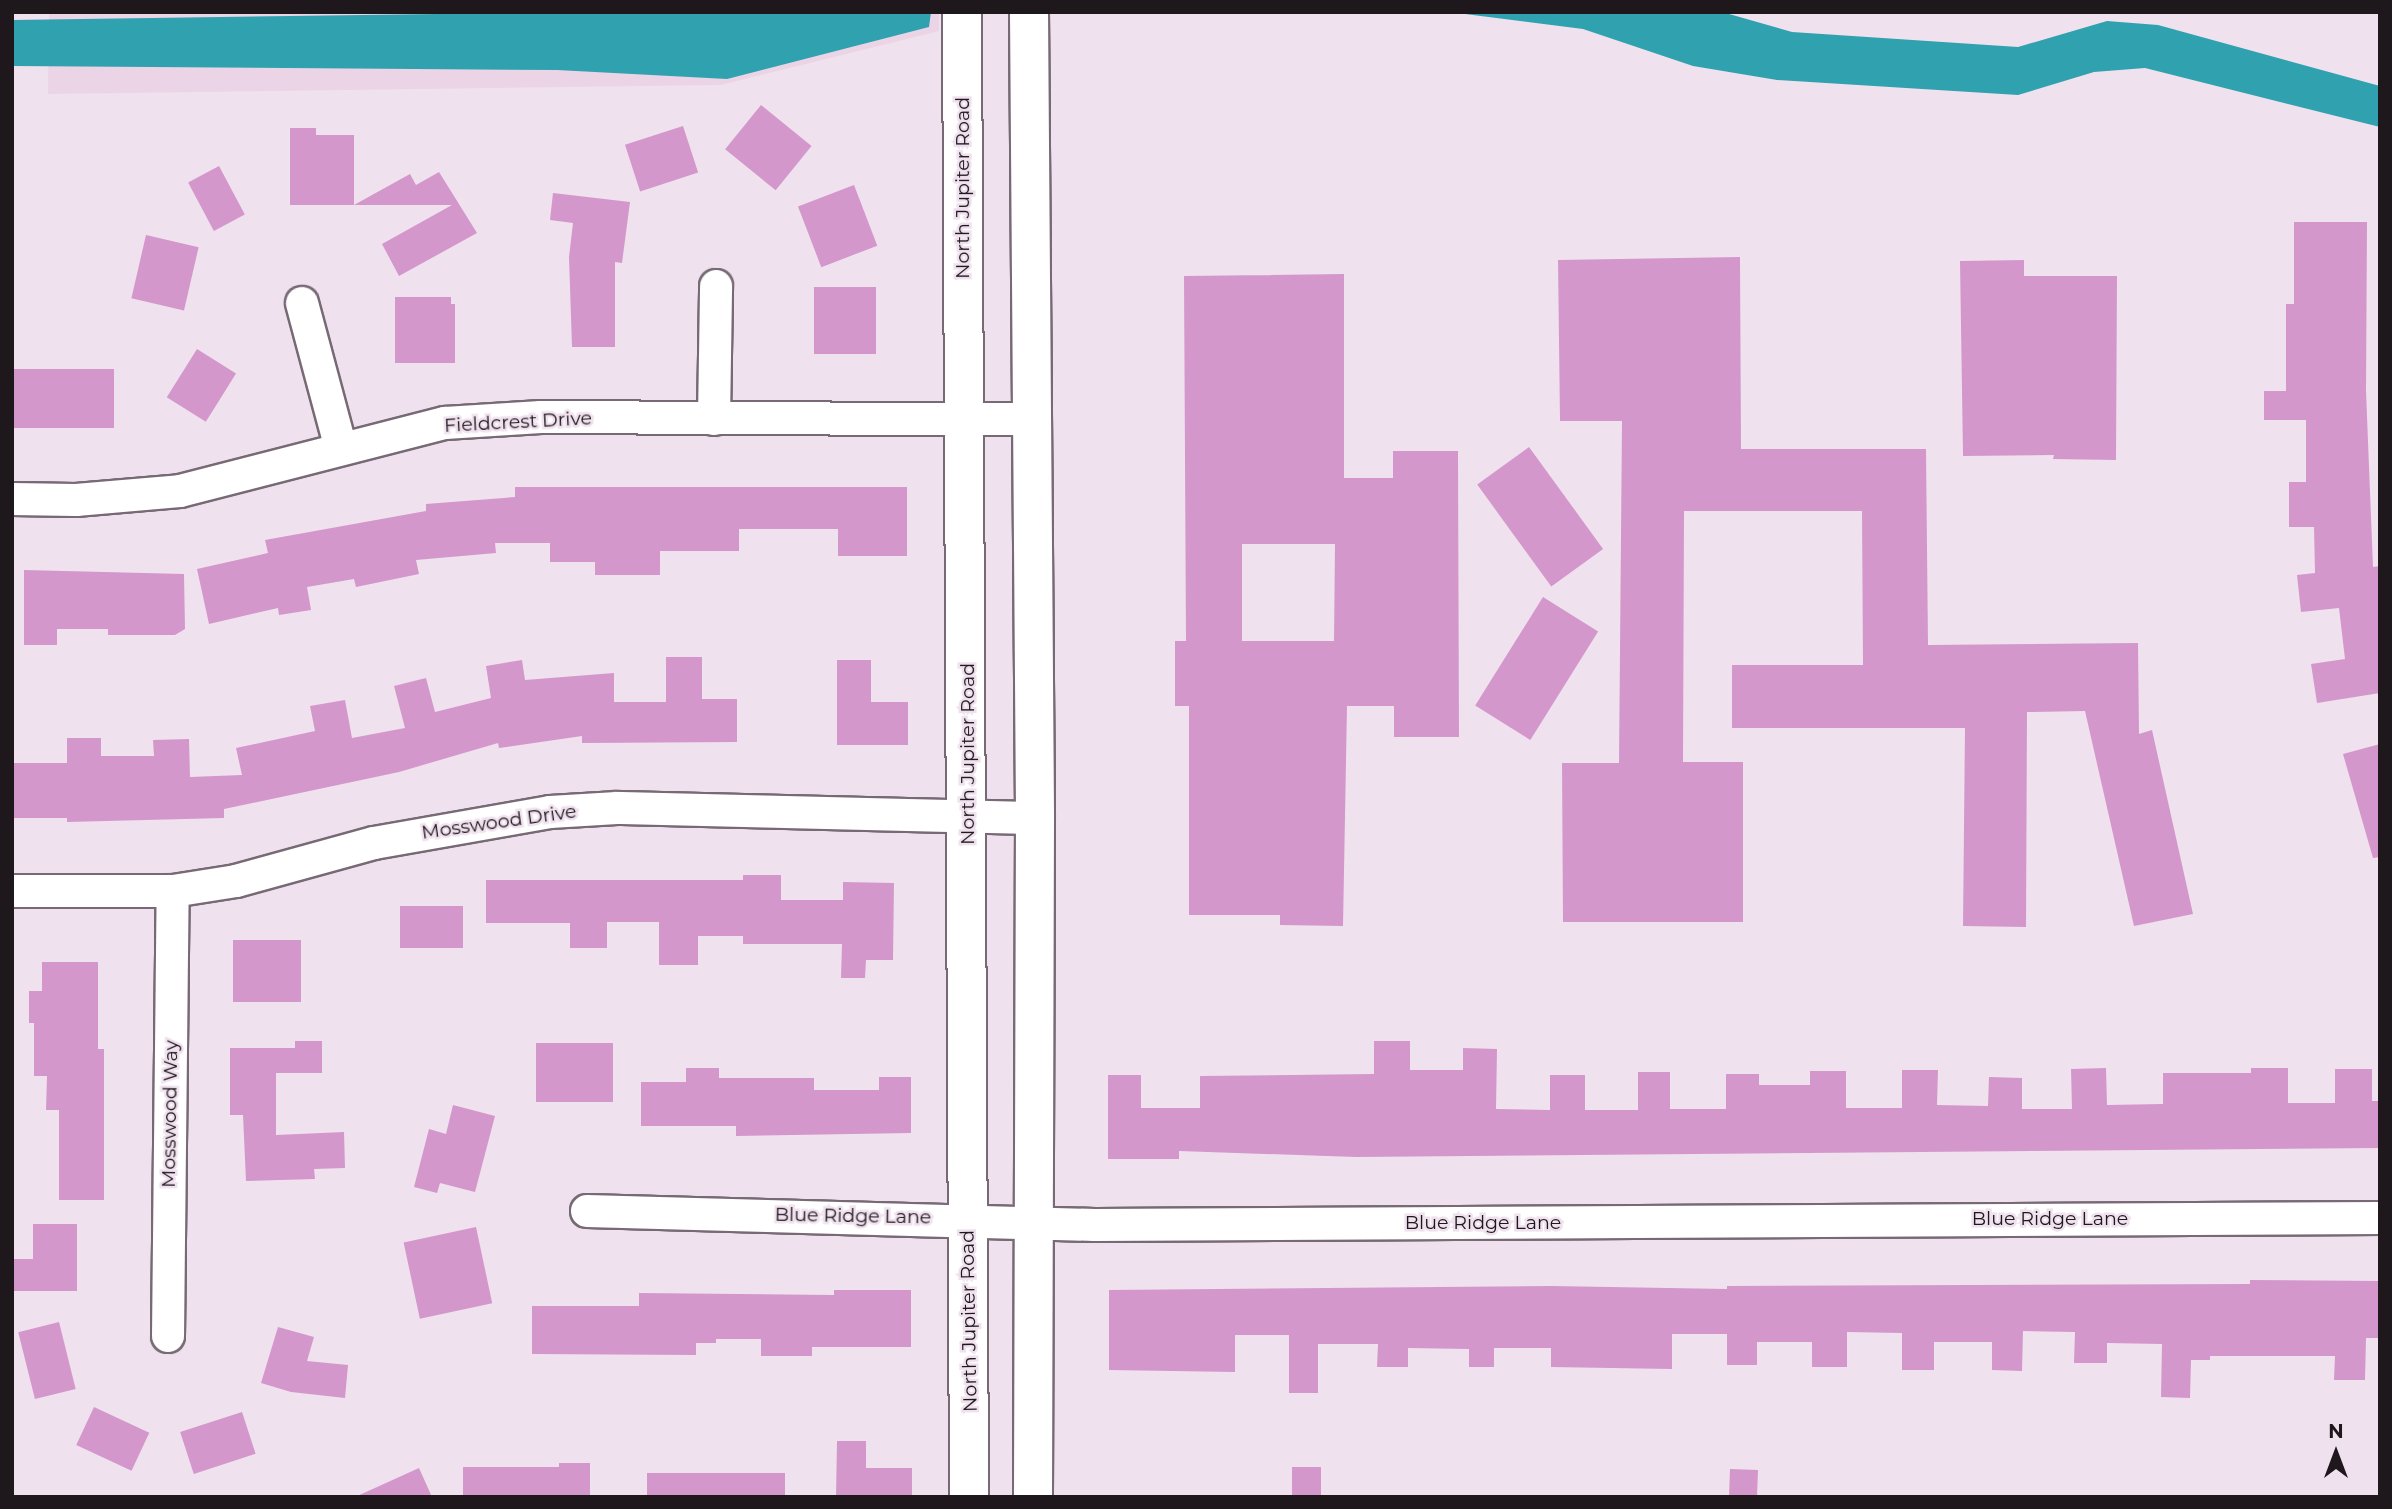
<!DOCTYPE html>
<html>
<head>
<meta charset="utf-8">
<style>
  body { margin:0 }
  #map { position:relative; width:2392px; height:1509px; overflow:hidden; background:#f0e1ee; font-family:Montserrat,sans-serif }
  div>[style] { position:absolute }
  [style*='--x'] { left:calc(var(--x)*1px); top:calc(var(--y)*1px); width:calc(var(--w)*1px); rotate:calc(var(--a)*1deg) }
  .built>* { inset:0; background:#ead4e6 }
  .water>* { inset:0; background:#30a1af }
  .building>* { inset:0; background:#d397cc; transform-origin:0 0 }
  .roads { filter:drop-shadow(2px 0 #776a75) drop-shadow(-2px 0 #776a75) drop-shadow(0 2px #776a75) drop-shadow(0 -2px #776a75) }
  .street>* { height:32px; margin:-16px; padding:0 16px; transform-origin:16px; border-radius:16px; background:#fff }
  .primary>* { height:38px; margin:-19px; padding:0 19px; transform-origin:19px; border-radius:19px; background:#fff }
  span { translate:-50% -50%; white-space:nowrap; text-align:center; line-height:1.15; -webkit-text-stroke:5px #f0e1ee; paint-order:stroke }
  .street-label { font-size:19px; color:#1e181d }
  .frame { position:absolute; inset:0; border:14px solid #1e181d; pointer-events:none }
  .north { position:absolute; left:2301px; top:1418px; width:70px; height:70px; -webkit-text-stroke:5px #f0e1ee; paint-order:stroke; rotate:0deg; font-size:19px; font-weight:700; line-height:28px; text-align:center; color:#1e181d }
  .north::after { content:''; display:block; margin:auto; width:24px; height:32px; background:#1e181d; clip-path:polygon(50% 0,100% 100%,50% 72%,0 100%) }
</style>
</head>
<body>
<div id="map">
  <div class="built">
    <div style="clip-path:polygon(49px 12px,939px 12px,939px 31px,721px 85px,48px 94px)"></div>
  </div>
  <div class="water">
    <div style="clip-path:polygon(579px 12px,931px 12px,929px 27px,727px 79px,557px 70px,12px 66px,12px 20px)"></div>
    <div style="clip-path:polygon(1184px 12px,1722px 12px,1792px 32px,2018px 47px,2107px 21px,2158px 25px,2380px 86px,2380px 127px,2145px 68px,2094px 72px,2018px 95px,1777px 80px,1693px 66px,1583px 29px,1465px 14px)"></div>
  </div>
  <div class="building">
    <div style="left:761px;top:105px;width:65px;height:57px;rotate:39deg"></div>
    <div style="left:683px;top:126px;width:49px;height:61px;rotate:72deg"></div>
    <div style="clip-path:polygon(290px 128px,316px 128px,316px 135px,354px 135px,354px 205px,290px 205px)"></div>
    <div style="left:219px;top:166px;width:55px;height:35px;rotate:62deg"></div>
    <div style="clip-path:polygon(439px 172px,477px 233px,399px 276px,382px 244px,452px 205px,354px 205px,410px 174px,416px 185px)"></div>
    <div style="left:854px;top:185px;width:65px;height:60px;rotate:69deg"></div>
    <div style="clip-path:polygon(553px 193px,630px 202px,622px 263px,615px 262px,615px 347px,572px 347px,569px 257px,573px 223px,550px 220px)"></div>
    <div style="clip-path:polygon(2294px 222px,2367px 222px,2366px 391px,2373px 567px,2380px 566px,2380px 693px,2317px 703px,2311px 664px,2345px 659px,2339px 608px,2301px 612px,2297px 575px,2315px 573px,2314px 527px,2289px 527px,2289px 482px,2306px 482px,2306px 420px,2264px 420px,2264px 391px,2286px 391px,2286px 304px,2294px 304px)"></div>
    <div style="left:146px;top:235px;width:54px;height:65px;rotate:13deg"></div>
    <div style="clip-path:polygon(1740px 257px,1741px 449px,1926px 449px,1928px 645px,2138px 643px,2139px 734px,2152px 730px,2193px 914px,2134px 926px,2085px 711px,2027px 712px,2026px 927px,1963px 926px,1965px 728px,1732px 728px,1732px 665px,1863px 665px,1862px 511px,1684px 511px,1683px 762px,1743px 762px,1743px 922px,1563px 922px,1562px 763px,1619px 763px,1622px 421px,1560px 421px,1558px 260px)"></div>
    <div style="clip-path:polygon(2024px 260px,2024px 276px,2117px 276px,2116px 460px,2053px 459px,2054px 455px,1963px 456px,1960px 261px)"></div>
    <div style="clip-path:polygon(evenodd,1344px 274px,1344px 478px,1393px 478px,1393px 451px,1458px 451px,1459px 737px,1394px 737px,1394px 706px,1347px 706px,1343px 926px,1280px 925px,1280px 915px,1189px 915px,1189px 706px,1175px 706px,1175px 641px,1186px 641px,1184px 276px,1344px 274px,1242px 544px,1335px 544px,1334px 641px,1242px 641px,1242px 544px)"></div>
    <div style="left:814px;top:287px;width:62px;height:67px"></div>
    <div style="clip-path:polygon(395px 297px,451px 297px,451px 304px,455px 304px,455px 363px,395px 363px)"></div>
    <div style="left:197px;top:349px;width:46px;height:57px;rotate:32deg"></div>
    <div style="left:12px;top:369px;width:102px;height:59px"></div>
    <div style="left:1529px;top:447px;width:126px;height:64px;rotate:54deg"></div>
    <div style="clip-path:polygon(515px 487px,907px 487px,907px 556px,838px 556px,838px 529px,739px 529px,739px 551px,660px 551px,660px 575px,595px 575px,595px 562px,550px 562px,550px 543px,495px 543px,496px 553px,416px 560px,419px 574px,356px 587px,354px 579px,307px 587px,311px 610px,279px 615px,278px 608px,209px 624px,197px 569px,268px 553px,265px 540px,426px 511px,426px 504px,515px 497px)"></div>
    <div style="clip-path:polygon(24px 570px,184px 574px,185px 629px,175px 635px,108px 635px,108px 629px,57px 629px,57px 645px,24px 645px)"></div>
    <div style="left:1543px;top:597px;width:65px;height:128px;rotate:32deg"></div>
    <div style="clip-path:polygon(666px 657px,702px 657px,702px 699px,737px 699px,737px 742px,582px 743px,582px 736px,499px 748px,498px 743px,399px 772px,224px 809px,224px 818px,67px 822px,67px 818px,12px 818px,12px 763px,67px 763px,67px 738px,101px 738px,101px 756px,154px 756px,153px 740px,189px 739px,190px 777px,242px 775px,236px 748px,315px 731px,310px 706px,345px 700px,352px 738px,405px 728px,394px 686px,426px 678px,435px 712px,491px 698px,486px 666px,522px 660px,525px 680px,614px 673px,614px 702px,666px 702px)"></div>
    <div style="clip-path:polygon(837px 660px,871px 660px,871px 702px,908px 702px,908px 745px,837px 745px)"></div>
    <div style="clip-path:polygon(2380px 744px,2380px 857px,2373px 858px,2343px 754px)"></div>
    <div style="clip-path:polygon(743px 875px,781px 875px,781px 900px,843px 900px,843px 882px,894px 883px,893px 960px,866px 960px,865px 978px,841px 978px,842px 944px,743px 944px,743px 936px,698px 936px,698px 965px,659px 965px,659px 922px,607px 922px,607px 948px,570px 948px,570px 923px,486px 923px,486px 880px,743px 880px)"></div>
    <div style="left:400px;top:906px;width:63px;height:42px"></div>
    <div style="left:233px;top:940px;width:68px;height:62px"></div>
    <div style="clip-path:polygon(42px 962px,98px 962px,98px 1049px,104px 1049px,104px 1200px,59px 1200px,59px 1110px,46px 1110px,47px 1076px,34px 1076px,34px 1023px,29px 1023px,29px 991px,42px 991px)"></div>
    <div style="clip-path:polygon(295px 1041px,322px 1041px,322px 1073px,276px 1073px,276px 1135px,344px 1132px,345px 1168px,314px 1169px,315px 1179px,246px 1181px,243px 1115px,230px 1115px,230px 1048px,295px 1048px)"></div>
    <div style="clip-path:polygon(1374px 1041px,1410px 1041px,1410px 1070px,1463px 1070px,1463px 1048px,1497px 1049px,1496px 1109px,1550px 1110px,1550px 1075px,1585px 1075px,1585px 1110px,1638px 1110px,1638px 1072px,1670px 1072px,1670px 1109px,1726px 1109px,1726px 1074px,1759px 1074px,1759px 1085px,1810px 1085px,1810px 1071px,1846px 1071px,1846px 1108px,1902px 1108px,1902px 1070px,1938px 1070px,1937px 1105px,1988px 1106px,1989px 1077px,2022px 1078px,2022px 1109px,2072px 1109px,2071px 1069px,2106px 1068px,2107px 1105px,2163px 1104px,2163px 1073px,2251px 1073px,2251px 1068px,2288px 1068px,2288px 1103px,2335px 1103px,2335px 1069px,2372px 1069px,2372px 1101px,2380px 1101px,2380px 1148px,1356px 1157px,1179px 1151px,1179px 1159px,1108px 1159px,1108px 1075px,1141px 1075px,1141px 1108px,1200px 1108px,1200px 1076px,1374px 1074px)"></div>
    <div style="left:536px;top:1043px;width:77px;height:59px"></div>
    <div style="clip-path:polygon(686px 1068px,719px 1068px,719px 1078px,814px 1078px,814px 1090px,879px 1090px,879px 1077px,911px 1077px,911px 1133px,736px 1136px,736px 1126px,641px 1126px,641px 1082px,686px 1082px)"></div>
    <div style="clip-path:polygon(453px 1105px,495px 1116px,475px 1192px,440px 1183px,437px 1193px,414px 1187px,429px 1129px,446px 1134px)"></div>
    <div style="clip-path:polygon(33px 1224px,77px 1224px,77px 1291px,12px 1291px,12px 1259px,33px 1259px)"></div>
    <div style="left:476px;top:1227px;width:78px;height:74px;rotate:78deg"></div>
    <div style="clip-path:polygon(2250px 1280px,2380px 1281px,2380px 1338px,2366px 1338px,2365px 1380px,2334px 1380px,2335px 1356px,2210px 1356px,2210px 1360px,2191px 1360px,2190px 1398px,2161px 1397px,2162px 1344px,2107px 1343px,2107px 1363px,2074px 1363px,2075px 1332px,2023px 1331px,2022px 1371px,1992px 1370px,1992px 1342px,1934px 1342px,1934px 1370px,1902px 1370px,1902px 1333px,1847px 1332px,1847px 1367px,1812px 1367px,1812px 1342px,1757px 1342px,1757px 1365px,1727px 1365px,1727px 1334px,1672px 1334px,1672px 1369px,1551px 1367px,1551px 1348px,1494px 1348px,1494px 1367px,1469px 1367px,1469px 1349px,1408px 1348px,1408px 1367px,1377px 1367px,1378px 1344px,1318px 1344px,1318px 1393px,1289px 1393px,1289px 1335px,1235px 1335px,1235px 1372px,1109px 1370px,1109px 1290px,1551px 1286px,1727px 1289px,1727px 1286px,2250px 1284px)"></div>
    <div style="clip-path:polygon(834px 1290px,911px 1290px,911px 1347px,812px 1347px,812px 1356px,761px 1356px,761px 1339px,716px 1339px,716px 1343px,696px 1343px,696px 1355px,532px 1354px,532px 1306px,639px 1306px,639px 1293px,834px 1295px)"></div>
    <div style="left:59px;top:1322px;width:69px;height:42px;rotate:76deg"></div>
    <div style="clip-path:polygon(278px 1327px,314px 1337px,307px 1361px,348px 1365px,345px 1398px,291px 1392px,261px 1383px)"></div>
    <div style="left:94px;top:1407px;width:61px;height:42px;rotate:25deg"></div>
    <div style="left:242px;top:1412px;width:44px;height:65px;rotate:72deg"></div>
    <div style="clip-path:polygon(837px 1441px,866px 1441px,866px 1468px,912px 1468px,912px 1497px,836px 1497px)"></div>
    <div style="clip-path:polygon(559px 1463px,590px 1463px,590px 1497px,463px 1497px,463px 1467px,559px 1467px)"></div>
    <div style="left:1292px;top:1467px;width:29px;height:30px"></div>
    <div style="clip-path:polygon(419px 1468px,432px 1497px,355px 1497px)"></div>
    <div style="left:1730px;top:1469px;width:28px;height:28px;rotate:2deg"></div>
    <div style="left:647px;top:1473px;width:138px;height:24px"></div>
  </div>
  <div class="roads">
    <div class="street">
      <div style="--x:302;--y:303;--w:151;--a:75"></div>
      <div style="--x:714;--y:419;--w:133;--a:-89.1"></div>
      <div style="--x:12;--y:499;--w:64;--a:0.9"></div>
      <div style="--x:76;--y:500;--w:104;--a:-4.9"></div>
      <div style="--x:180;--y:491;--w:274;--a:-14.4"></div>
      <div style="--x:445;--y:423;--w:96;--a:-3.6"></div>
      <div style="--x:541;--y:417;--w:492;--a:0.3"></div>
      <div style="--x:12;--y:891;--w:161;--a:0"></div>
      <div style="--x:173;--y:891;--w:64;--a:-9"></div>
      <div style="--x:236;--y:881;--w:143;--a:-15.4"></div>
      <div style="--x:374;--y:843;--w:179;--a:-10"></div>
      <div style="--x:550;--y:812;--w:67;--a:-3.4"></div>
      <div style="--x:617;--y:808;--w:418;--a:1.4"></div>
      <div style="--x:587;--y:1211;--w:508;--a:1.58"></div>
      <div style="--x:1095;--y:1225;--w:1285;--a:-0.31"></div>
      <div style="--x:168;--y:1336;--w:445;--a:-89.4"></div>
    </div>
    <div class="primary">
      <div style="--x:962;--y:12;--w:1485;--a:89.73"></div>
      <div style="--x:1029;--y:12;--w:806;--a:89.57"></div>
      <div style="--x:1035;--y:818;--w:679;--a:90.17"></div>
    </div>
  </div>
  <div class="street-label">
    <span style="left:963px;top:188px;rotate:-90deg">North Jupiter Road</span>
    <span style="left:518px;top:422px;rotate:-3deg">Fieldcrest Drive</span>
    <span style="left:968px;top:754px;rotate:-90deg">North Jupiter Road</span>
    <span style="left:499px;top:822px;rotate:-8deg">Mosswood Drive</span>
    <span style="left:170px;top:1114px;rotate:-89deg">Mosswood Way</span>
    <span style="left:853px;top:1216px;rotate:1deg">Blue Ridge Lane</span>
    <span style="left:2050px;top:1219px">Blue Ridge Lane</span>
    <span style="left:1483px;top:1223px">Blue Ridge Lane</span>
    <span style="left:969px;top:1321px;rotate:-91deg">North Jupiter Road</span>
  </div>
  <div class="frame"></div>
  <div class="north">N</div>
</div>
</body>
</html>
